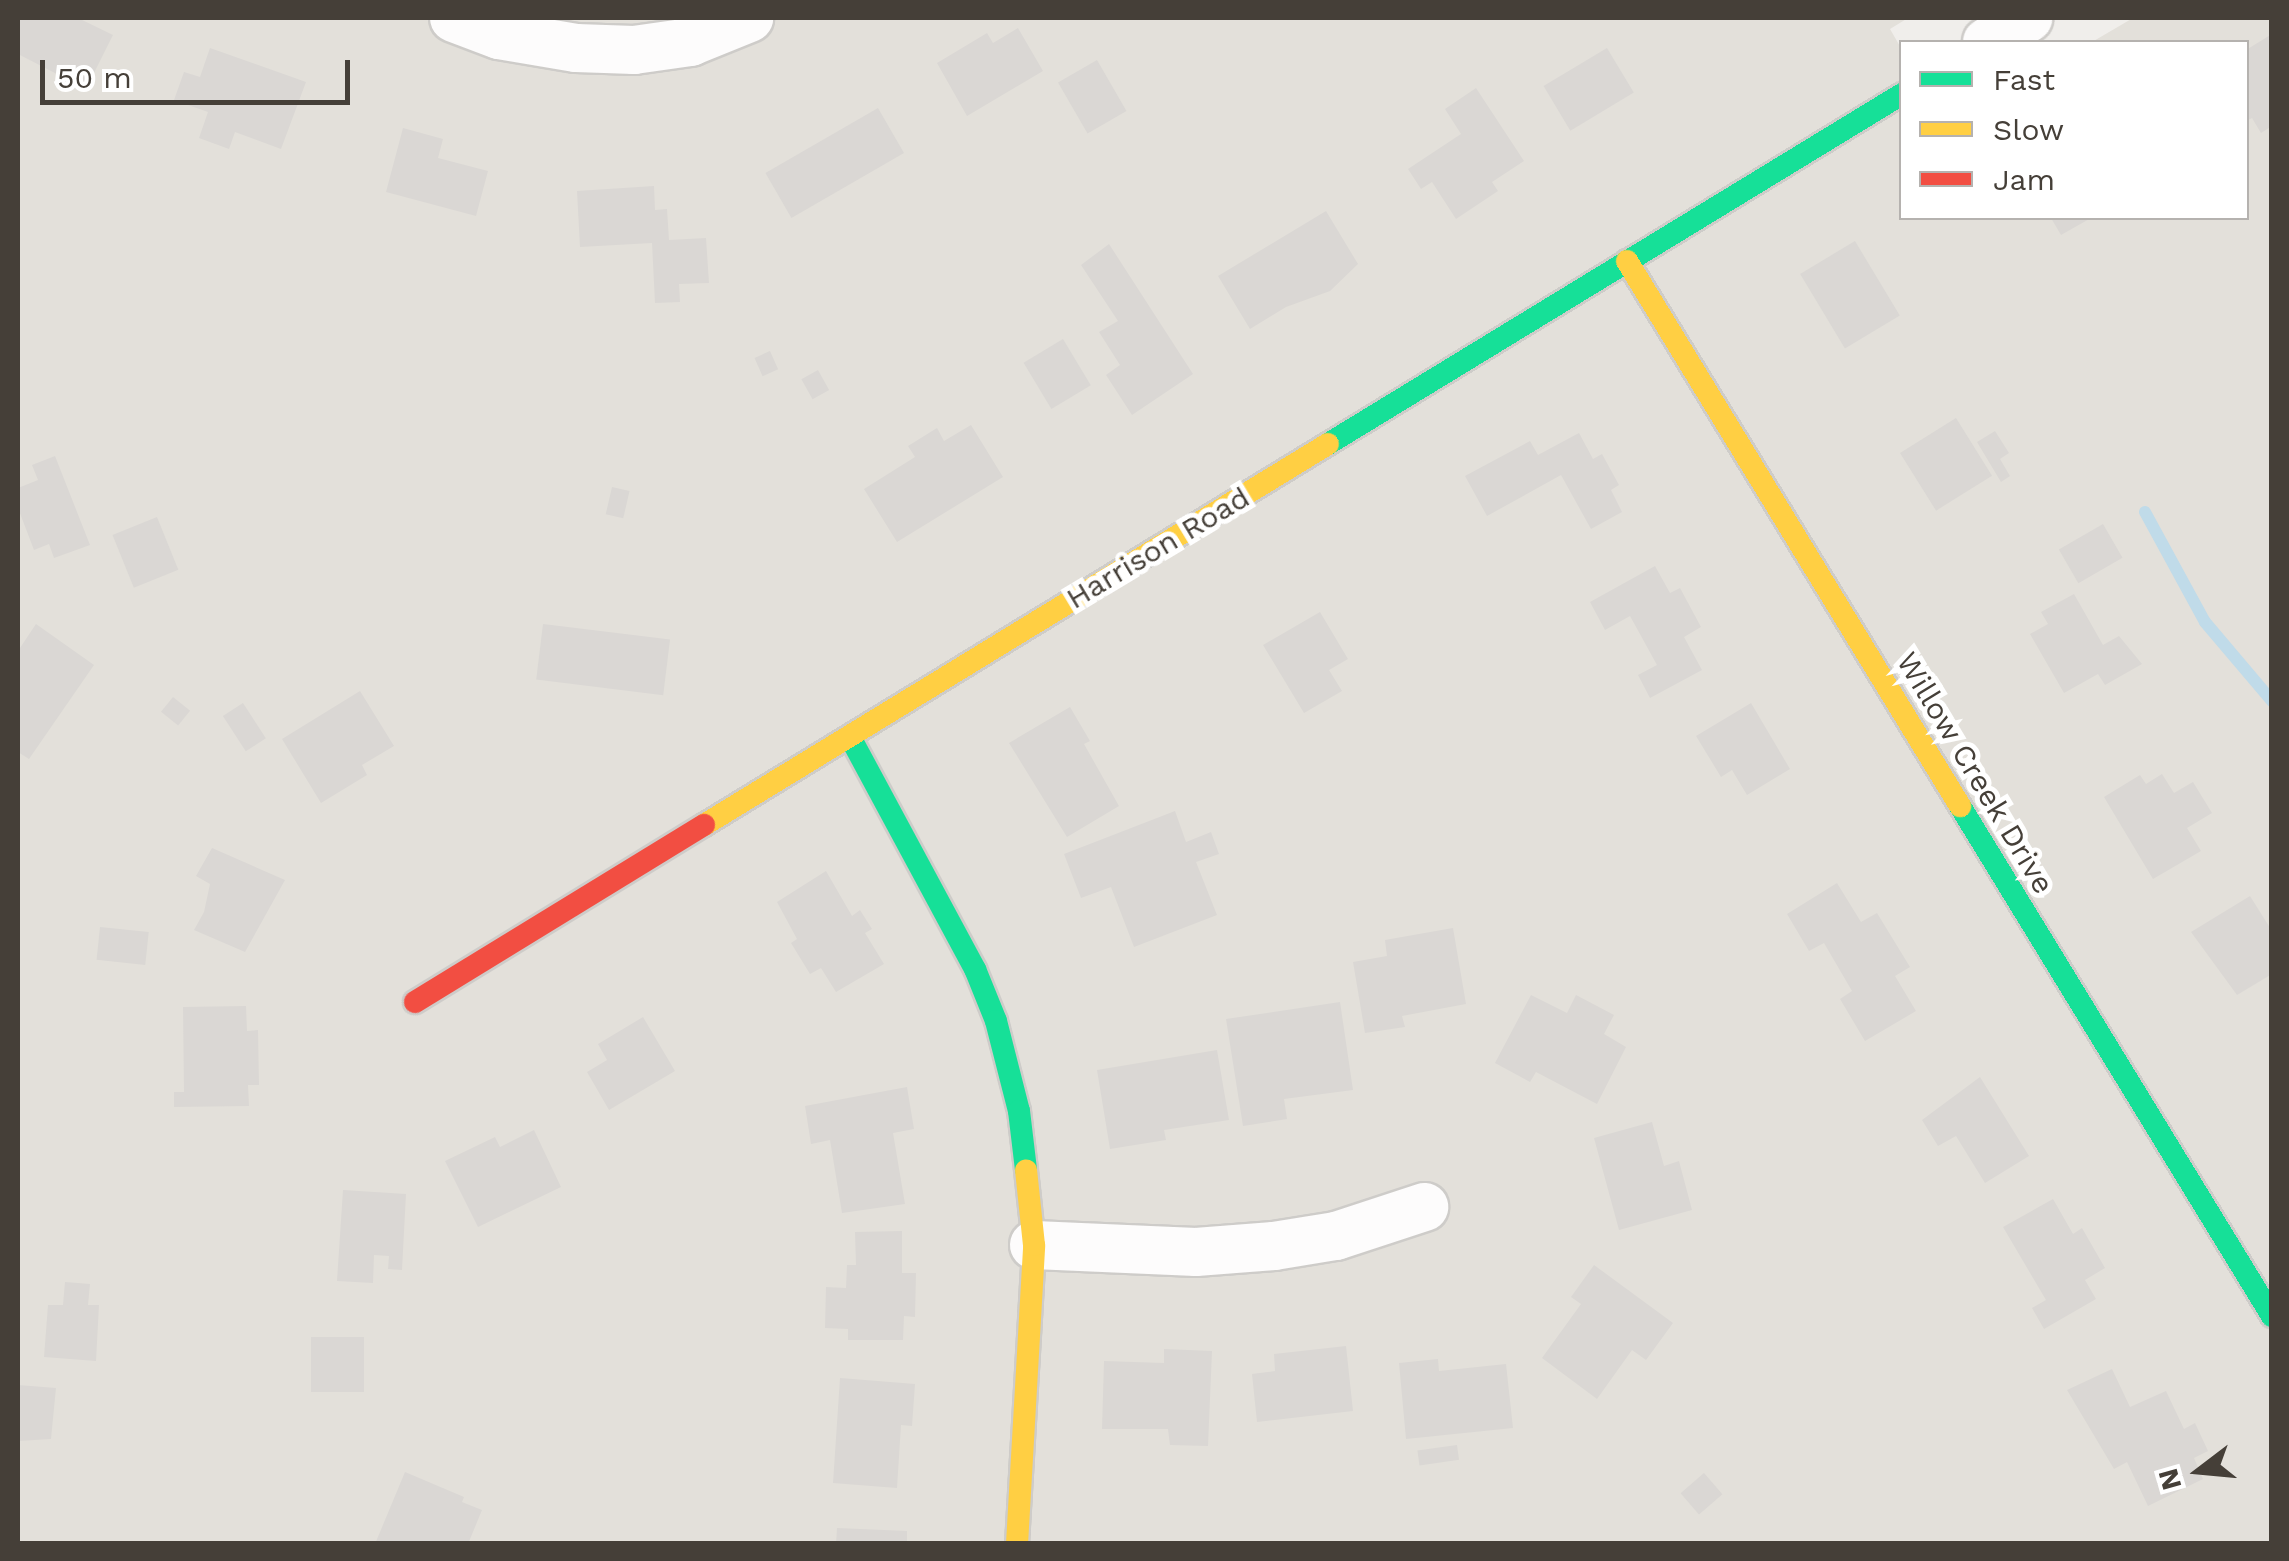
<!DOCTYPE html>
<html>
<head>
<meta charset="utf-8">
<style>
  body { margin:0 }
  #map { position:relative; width:2289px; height:1561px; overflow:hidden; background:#f0eeeb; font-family:"Work Sans",sans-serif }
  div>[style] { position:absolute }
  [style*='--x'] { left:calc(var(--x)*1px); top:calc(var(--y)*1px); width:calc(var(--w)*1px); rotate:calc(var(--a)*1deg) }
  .residential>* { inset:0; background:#e3e0da }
  .stream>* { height:12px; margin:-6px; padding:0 6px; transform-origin:6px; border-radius:6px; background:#c0dbe9 }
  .building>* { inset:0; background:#dad7d4; transform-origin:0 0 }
  .roads { filter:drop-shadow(2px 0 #ceccc9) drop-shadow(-2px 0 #ceccc9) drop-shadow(0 2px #ceccc9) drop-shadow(0 -2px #ceccc9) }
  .street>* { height:48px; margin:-24px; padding:0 24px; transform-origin:24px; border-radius:24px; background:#fdfcfc }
  .fast>* { height:22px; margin:-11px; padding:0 11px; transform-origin:11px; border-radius:11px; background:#16e098 }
  .slow>* { height:22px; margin:-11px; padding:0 11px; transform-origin:11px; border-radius:11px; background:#ffcf43 }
  .jam>* { height:22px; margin:-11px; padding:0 11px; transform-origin:11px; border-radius:11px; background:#f24e42 }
  span { translate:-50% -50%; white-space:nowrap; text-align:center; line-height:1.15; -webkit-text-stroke:10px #fff; paint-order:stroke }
  .street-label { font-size:30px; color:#453f38 }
  .frame { position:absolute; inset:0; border:20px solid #453f38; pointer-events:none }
  .legend { position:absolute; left:1899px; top:40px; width:350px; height:180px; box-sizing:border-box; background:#fff; border:2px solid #b5b2af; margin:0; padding:12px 18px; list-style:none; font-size:30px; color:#453f38 }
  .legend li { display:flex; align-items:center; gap:20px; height:50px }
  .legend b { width:50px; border:2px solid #b5b2af }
  .north { position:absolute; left:2149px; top:1421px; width:100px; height:100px; -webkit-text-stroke:8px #fff; paint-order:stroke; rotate:254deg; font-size:28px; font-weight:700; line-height:40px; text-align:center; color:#453f38 }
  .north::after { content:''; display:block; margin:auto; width:35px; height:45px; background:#453f38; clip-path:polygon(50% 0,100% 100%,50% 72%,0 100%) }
  .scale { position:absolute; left:40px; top:60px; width:310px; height:45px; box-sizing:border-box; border:5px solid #453f38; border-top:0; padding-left:12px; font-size:30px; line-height:35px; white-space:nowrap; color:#453f38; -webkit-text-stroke:8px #fff; paint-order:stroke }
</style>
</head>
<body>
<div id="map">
  <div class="residential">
    <div style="clip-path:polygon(18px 18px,1908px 18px,1890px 29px,1901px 48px,1902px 218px,2246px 218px,2246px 42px,2092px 42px,2133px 18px,2271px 18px,2271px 1543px,18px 1543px)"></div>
  </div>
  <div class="stream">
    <div style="--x:2145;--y:512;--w:125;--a:61.4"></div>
    <div style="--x:2205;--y:622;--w:104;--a:49.7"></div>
  </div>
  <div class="building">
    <div style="clip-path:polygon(18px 18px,78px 18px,113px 35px,86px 89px,18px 54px)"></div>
    <div style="clip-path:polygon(1018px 28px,1043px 71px,967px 116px,937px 63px,987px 33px,993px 43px)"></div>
    <div style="clip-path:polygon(2272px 34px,2272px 126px,2261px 133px,2252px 118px,2246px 121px,2246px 50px)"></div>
    <div style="clip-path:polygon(210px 48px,306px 82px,281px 149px,235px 132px,229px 149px,199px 138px,208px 112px,174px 100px,184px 72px,200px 77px)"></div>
    <div style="left:1607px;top:48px;width:52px;height:74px;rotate:59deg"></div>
    <div style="left:1097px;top:60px;width:59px;height:45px;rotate:60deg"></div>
    <div style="clip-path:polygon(1476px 88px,1524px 161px,1492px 182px,1498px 191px,1456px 219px,1432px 182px,1421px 189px,1408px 169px,1461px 134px,1445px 109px)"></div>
    <div style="left:878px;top:108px;width:52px;height:130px;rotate:60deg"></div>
    <div style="clip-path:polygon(403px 128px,443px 139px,438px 158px,488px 171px,476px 216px,386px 192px)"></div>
    <div style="clip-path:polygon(654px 186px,655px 210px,667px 209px,669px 240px,706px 238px,709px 283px,679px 284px,680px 302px,655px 303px,652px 243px,580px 247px,577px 191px)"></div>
    <div style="clip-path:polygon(1326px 211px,1358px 264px,1330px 291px,1286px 307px,1250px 329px,1218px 276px)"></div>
    <div style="clip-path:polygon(2051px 218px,2091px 218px,2061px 235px)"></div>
    <div style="left:1855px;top:241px;width:87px;height:64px;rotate:59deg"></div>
    <div style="clip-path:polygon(1109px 244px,1193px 374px,1132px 415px,1106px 375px,1120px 365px,1099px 332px,1118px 321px,1081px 265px)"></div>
    <div style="left:1063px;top:339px;width:54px;height:46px;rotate:59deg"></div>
    <div style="left:770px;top:351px;width:20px;height:17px;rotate:66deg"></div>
    <div style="left:818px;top:370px;width:23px;height:19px;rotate:61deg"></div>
    <div style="left:1956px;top:418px;width:68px;height:66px;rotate:58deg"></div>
    <div style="clip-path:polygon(971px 425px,1003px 477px,897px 542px,864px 489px,915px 457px,908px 446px,937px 428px,944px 441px)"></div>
    <div style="clip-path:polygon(1995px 431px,2009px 453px,2000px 459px,2010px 476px,2001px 482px,1977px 442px)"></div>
    <div style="clip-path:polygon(1579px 433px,1593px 459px,1602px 454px,1619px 485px,1611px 490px,1622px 512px,1591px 529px,1561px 475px,1487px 516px,1465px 476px,1530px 441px,1538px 455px)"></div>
    <div style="clip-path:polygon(55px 456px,90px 545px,54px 558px,49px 544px,34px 550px,18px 508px,18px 488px,38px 480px,32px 465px)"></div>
    <div style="left:612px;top:487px;width:18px;height:28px;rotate:13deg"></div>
    <div style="left:157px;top:517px;width:57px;height:48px;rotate:68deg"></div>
    <div style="left:2103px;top:524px;width:39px;height:51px;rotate:60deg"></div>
    <div style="clip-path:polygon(1655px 566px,1670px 593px,1680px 588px,1701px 627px,1684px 637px,1702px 670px,1650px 698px,1638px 675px,1657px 665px,1630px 616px,1605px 630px,1590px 602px)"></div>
    <div style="clip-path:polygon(2074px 594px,2103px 645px,2119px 636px,2142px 664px,2105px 685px,2098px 674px,2064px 693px,2030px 634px,2048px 624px,2041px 612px)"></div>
    <div style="clip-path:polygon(1320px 612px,1348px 659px,1329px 670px,1342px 691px,1304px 713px,1263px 645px)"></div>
    <div style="clip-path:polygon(36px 624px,94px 665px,29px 759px,18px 752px,18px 651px)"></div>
    <div style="left:543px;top:624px;width:128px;height:56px;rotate:7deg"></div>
    <div style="clip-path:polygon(360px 691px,394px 746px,362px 765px,367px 775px,321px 803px,282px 739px)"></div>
    <div style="left:173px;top:697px;width:22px;height:19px;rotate:39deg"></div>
    <div style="left:243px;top:703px;width:42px;height:24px;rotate:57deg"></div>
    <div style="clip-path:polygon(1751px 703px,1790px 769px,1747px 795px,1732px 770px,1721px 777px,1696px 736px)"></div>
    <div style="clip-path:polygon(1070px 707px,1090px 741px,1084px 744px,1119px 806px,1067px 837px,1009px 743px)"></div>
    <div style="clip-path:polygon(2162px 774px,2174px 793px,2193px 782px,2212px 813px,2187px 828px,2201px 851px,2153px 879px,2104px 797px,2140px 775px,2146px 784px)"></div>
    <div style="clip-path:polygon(1175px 811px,1186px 842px,1211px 832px,1219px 854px,1196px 862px,1217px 915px,1134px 947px,1111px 887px,1081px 898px,1064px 854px)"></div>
    <div style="clip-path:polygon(212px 848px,285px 880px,245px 952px,194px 930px,204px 912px,210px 884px,196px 876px)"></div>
    <div style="clip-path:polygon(826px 871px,852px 916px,860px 910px,872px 929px,865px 933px,884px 964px,836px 992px,821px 968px,810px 974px,791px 943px,797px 939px,777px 902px)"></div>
    <div style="clip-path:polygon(1837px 883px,1861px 922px,1877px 913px,1910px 967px,1895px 976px,1916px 1011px,1865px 1041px,1840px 999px,1852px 991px,1824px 943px,1809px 951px,1787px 914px)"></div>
    <div style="clip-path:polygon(2250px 896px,2272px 931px,2272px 974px,2237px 995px,2191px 932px)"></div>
    <div style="left:100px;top:927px;width:49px;height:33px;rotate:6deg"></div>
    <div style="clip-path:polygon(1453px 928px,1466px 1004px,1402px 1016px,1405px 1027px,1365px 1033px,1353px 962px,1387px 956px,1385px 940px)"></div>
    <div style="clip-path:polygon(1531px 995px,1567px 1013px,1576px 995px,1614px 1015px,1604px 1034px,1626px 1047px,1597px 1104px,1536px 1072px,1530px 1082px,1495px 1063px)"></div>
    <div style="clip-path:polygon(1340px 1002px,1353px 1090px,1284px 1099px,1287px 1119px,1243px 1126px,1226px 1019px)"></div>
    <div style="clip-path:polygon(246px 1006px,247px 1031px,258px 1030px,259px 1085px,248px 1085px,249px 1106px,174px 1107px,174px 1092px,184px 1092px,183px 1007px)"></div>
    <div style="clip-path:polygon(643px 1017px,675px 1071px,609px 1110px,587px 1072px,607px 1060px,598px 1044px)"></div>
    <div style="clip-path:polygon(1217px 1050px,1229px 1120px,1164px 1130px,1166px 1140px,1110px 1149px,1097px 1070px)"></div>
    <div style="clip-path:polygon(1980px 1077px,2029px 1156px,1985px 1183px,1956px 1136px,1938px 1146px,1922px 1120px)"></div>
    <div style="clip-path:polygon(907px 1087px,914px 1129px,893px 1133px,905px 1204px,842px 1213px,830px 1140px,811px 1144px,805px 1106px)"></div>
    <div style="clip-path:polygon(1652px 1122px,1664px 1166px,1679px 1161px,1692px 1210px,1619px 1230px,1594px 1138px)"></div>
    <div style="clip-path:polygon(534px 1130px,561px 1187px,478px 1227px,445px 1161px,495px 1137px,500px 1147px)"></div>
    <div style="clip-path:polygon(343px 1190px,406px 1194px,402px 1270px,388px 1269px,389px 1256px,374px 1255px,373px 1283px,337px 1281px)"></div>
    <div style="clip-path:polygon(2053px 1199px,2073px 1234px,2082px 1228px,2105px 1268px,2085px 1280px,2096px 1299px,2044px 1329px,2032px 1308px,2046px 1300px,2003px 1227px)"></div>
    <div style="clip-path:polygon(902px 1231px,902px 1273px,916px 1273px,915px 1317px,904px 1316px,903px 1340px,848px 1340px,848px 1329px,825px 1328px,826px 1287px,846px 1288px,847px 1265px,856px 1265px,855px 1232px)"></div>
    <div style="clip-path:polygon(1594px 1265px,1673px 1323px,1646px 1360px,1632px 1350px,1597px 1399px,1542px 1358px,1581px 1304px,1571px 1297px)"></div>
    <div style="clip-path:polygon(65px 1282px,90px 1284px,88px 1305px,99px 1305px,96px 1361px,44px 1357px,48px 1305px,63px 1305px)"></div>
    <div style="left:311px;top:1337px;width:53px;height:55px"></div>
    <div style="clip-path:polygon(1346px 1346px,1353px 1411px,1257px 1422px,1252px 1374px,1275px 1371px,1274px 1354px)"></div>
    <div style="clip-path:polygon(1164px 1349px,1212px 1351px,1208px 1446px,1170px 1445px,1168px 1429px,1102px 1429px,1104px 1361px,1164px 1363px)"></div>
    <div style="clip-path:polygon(1438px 1359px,1439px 1371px,1506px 1364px,1513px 1428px,1406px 1439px,1399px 1363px)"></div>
    <div style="clip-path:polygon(2112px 1369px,2130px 1407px,2166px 1391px,2184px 1429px,2195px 1423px,2208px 1451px,2194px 1458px,2203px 1479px,2148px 1506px,2127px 1462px,2114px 1469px,2067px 1390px)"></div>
    <div style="clip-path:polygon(840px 1378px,915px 1384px,912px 1426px,901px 1425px,897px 1488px,833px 1483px)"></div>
    <div style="clip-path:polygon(18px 1385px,56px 1388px,51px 1439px,18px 1441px)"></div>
    <div style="left:1457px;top:1445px;width:15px;height:40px;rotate:82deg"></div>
    <div style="clip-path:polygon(405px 1472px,464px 1497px,462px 1502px,482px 1510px,468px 1544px,375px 1544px)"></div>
    <div style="left:1704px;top:1473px;width:28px;height:31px;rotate:49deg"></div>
    <div style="clip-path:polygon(837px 1528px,907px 1531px,907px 1544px,836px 1544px)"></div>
  </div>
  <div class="roads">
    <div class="street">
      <div style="--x:454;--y:18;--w:48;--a:20.7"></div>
      <div style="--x:499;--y:35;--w:78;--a:9.6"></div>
      <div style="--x:576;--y:48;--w:58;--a:2"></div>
      <div style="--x:634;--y:50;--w:57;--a:-8.1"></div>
      <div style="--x:690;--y:42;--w:64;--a:-22.1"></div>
      <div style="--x:1987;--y:42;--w:48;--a:-30.3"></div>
      <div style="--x:1034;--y:1245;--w:162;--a:2.5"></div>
      <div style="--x:1196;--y:1252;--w:78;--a:-4.4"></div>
      <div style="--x:1274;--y:1246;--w:63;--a:-9.2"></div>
      <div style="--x:1336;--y:1236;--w:93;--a:-18.2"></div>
    </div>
    <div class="fast">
      <div style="--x:1328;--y:444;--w:672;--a:-31.37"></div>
      <div style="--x:850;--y:737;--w:264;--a:61.7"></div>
      <div style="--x:975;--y:969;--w:56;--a:68"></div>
      <div style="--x:996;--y:1021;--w:93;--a:75.7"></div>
      <div style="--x:1019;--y:1111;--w:59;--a:83.2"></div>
      <div style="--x:1960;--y:806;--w:598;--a:58.54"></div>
    </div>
    <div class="slow">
      <div style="--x:1627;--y:261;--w:639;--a:58.57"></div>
      <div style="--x:704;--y:825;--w:731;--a:-31.41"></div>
      <div style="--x:1017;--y:1544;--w:299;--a:-86.7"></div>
      <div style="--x:1034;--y:1245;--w:75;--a:-96.1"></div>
    </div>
    <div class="jam">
      <div style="--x:415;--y:1002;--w:339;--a:-31.5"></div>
    </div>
  </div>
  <div class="street-label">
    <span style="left:1158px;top:548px;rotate:-31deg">Harrison Road</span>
    <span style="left:1975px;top:773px;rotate:59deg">Willow Creek Drive</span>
  </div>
  <div class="frame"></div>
  <ul class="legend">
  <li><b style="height:12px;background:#16e098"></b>Fast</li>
  <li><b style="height:12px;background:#ffcf43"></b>Slow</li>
  <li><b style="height:12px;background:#f24e42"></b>Jam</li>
  </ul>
  <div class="north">N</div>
  <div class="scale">50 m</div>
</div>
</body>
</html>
